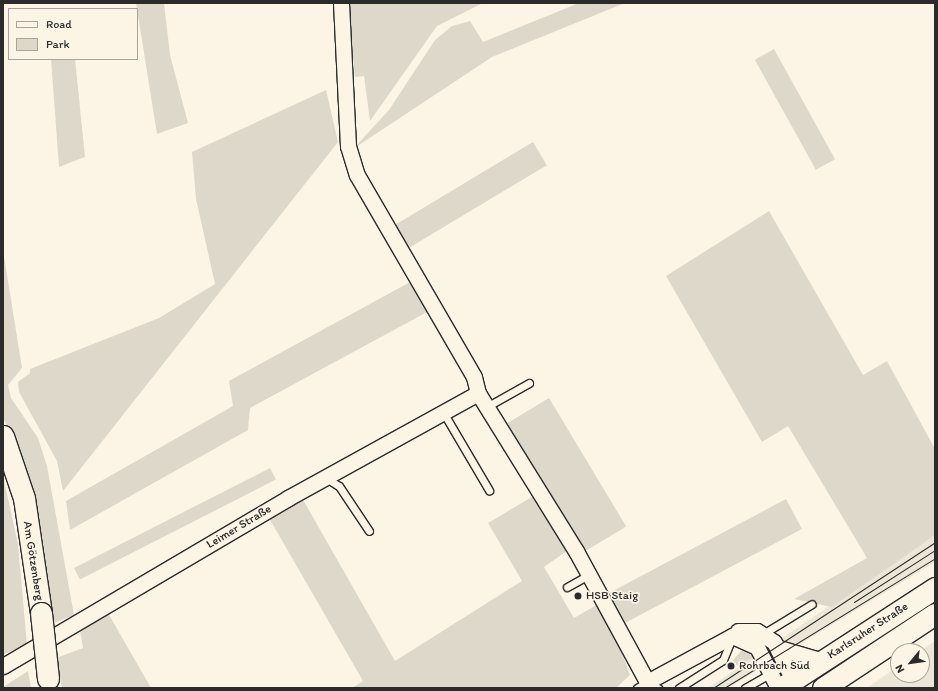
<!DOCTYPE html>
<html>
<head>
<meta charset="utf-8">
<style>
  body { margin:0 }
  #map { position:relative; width:938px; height:691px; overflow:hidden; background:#fcf5e5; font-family:Itim,sans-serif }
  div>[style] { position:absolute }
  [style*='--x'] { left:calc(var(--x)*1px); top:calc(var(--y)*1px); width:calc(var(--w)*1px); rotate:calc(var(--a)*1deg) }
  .built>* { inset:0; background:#ece6d7 }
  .green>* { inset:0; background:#ded8ca; transform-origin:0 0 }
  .roads { filter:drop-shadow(1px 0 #2b2b2b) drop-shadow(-1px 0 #2b2b2b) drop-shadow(0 1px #2b2b2b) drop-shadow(0 -1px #2b2b2b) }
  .lane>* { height:7px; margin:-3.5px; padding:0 3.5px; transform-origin:3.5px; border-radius:3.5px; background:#fcf5e5 }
  .street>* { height:15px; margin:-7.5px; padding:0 7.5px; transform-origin:7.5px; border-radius:7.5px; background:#fcf5e5 }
  .secondary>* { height:21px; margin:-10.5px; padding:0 10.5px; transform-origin:10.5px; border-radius:10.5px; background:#fcf5e5 }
  .tram>* { height:1px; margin:-0.5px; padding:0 0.5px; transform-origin:0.5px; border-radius:0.5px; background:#2b2b2b }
  .bridges { filter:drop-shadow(1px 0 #2b2b2b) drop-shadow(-1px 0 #2b2b2b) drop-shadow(0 1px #2b2b2b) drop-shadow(0 -1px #2b2b2b) }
  .secondary-bridge>* { height:21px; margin:-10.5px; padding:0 10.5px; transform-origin:10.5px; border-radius:10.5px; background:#fcf5e5 }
  .dots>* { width:11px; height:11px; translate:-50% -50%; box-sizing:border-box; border:2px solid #fcf5e5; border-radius:50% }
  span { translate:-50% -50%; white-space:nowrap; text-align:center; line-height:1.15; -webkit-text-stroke:3.5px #fcf5e5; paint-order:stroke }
  .street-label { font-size:12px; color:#2b2b2b }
  .poi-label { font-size:12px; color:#2b2b2b }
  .left { translate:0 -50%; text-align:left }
  .frame { position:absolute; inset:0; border:4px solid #2b2b2b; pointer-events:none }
  .legend { position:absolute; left:8px; top:8px; width:130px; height:52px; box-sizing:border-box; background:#fcf5e5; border:1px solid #a8a49b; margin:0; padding:5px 7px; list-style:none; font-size:12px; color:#2b2b2b }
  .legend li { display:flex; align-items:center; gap:8px; height:20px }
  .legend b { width:20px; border:1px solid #a8a49b }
  .north { position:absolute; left:890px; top:643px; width:40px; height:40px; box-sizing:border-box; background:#fcf5e5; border:1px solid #a8a49b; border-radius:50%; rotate:241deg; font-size:11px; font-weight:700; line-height:16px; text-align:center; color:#2b2b2b }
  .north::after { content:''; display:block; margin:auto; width:14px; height:18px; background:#2b2b2b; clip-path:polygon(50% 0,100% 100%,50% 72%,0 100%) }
</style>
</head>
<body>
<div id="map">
  <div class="built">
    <div style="clip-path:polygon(935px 535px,935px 562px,728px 688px,708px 688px)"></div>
    <div style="clip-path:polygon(935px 641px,935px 688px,867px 688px,898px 666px,898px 675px,922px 675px,920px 651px)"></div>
  </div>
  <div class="green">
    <div style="clip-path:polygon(136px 3px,164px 3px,170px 55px,188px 123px,157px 134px)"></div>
    <div style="clip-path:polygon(348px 3px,483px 3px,437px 26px,370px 121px,364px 76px,355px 77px)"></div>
    <div style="clip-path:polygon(579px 3px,625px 3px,492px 57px,353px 149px,389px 110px,435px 40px,452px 26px,470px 21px,483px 42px)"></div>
    <div style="left:774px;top:49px;width:126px;height:22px;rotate:61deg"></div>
    <div style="clip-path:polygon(51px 59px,75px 59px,85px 157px,59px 167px)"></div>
    <div style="clip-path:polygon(326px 90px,338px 142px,63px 491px,57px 461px,19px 392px,18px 382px,30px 373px,30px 369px,159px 318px,215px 284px,196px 199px,192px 152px)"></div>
    <div style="left:533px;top:142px;width:27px;height:165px;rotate:59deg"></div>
    <div style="clip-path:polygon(769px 211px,863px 375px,887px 361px,935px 449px,935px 535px,832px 607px,794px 599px,867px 558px,788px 426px,762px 442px,666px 276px)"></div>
    <div style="clip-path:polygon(3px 250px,22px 368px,8px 385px,11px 398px,38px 438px,47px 466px,74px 615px,54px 623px,43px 541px,24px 462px,3px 417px)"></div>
    <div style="clip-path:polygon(412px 281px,429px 311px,250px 408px,248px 430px,70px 530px,66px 501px,233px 406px,229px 381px)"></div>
    <div style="left:549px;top:398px;width:150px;height:51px;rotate:59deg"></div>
    <div style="left:270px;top:468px;width:13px;height:220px;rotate:63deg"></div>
    <div style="clip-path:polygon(3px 476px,18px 544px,27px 645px,4px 654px)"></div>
    <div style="clip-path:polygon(535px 495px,568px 550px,544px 567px,574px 618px,600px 603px,619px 645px,630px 675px,616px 688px,352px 688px,363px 681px,269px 518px,302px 498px,395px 661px,522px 581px,488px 523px)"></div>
    <div style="left:786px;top:499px;width:34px;height:203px;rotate:62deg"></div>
    <div style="clip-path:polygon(108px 613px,151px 688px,62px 688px,56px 658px,83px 648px,80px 630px)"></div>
    <div style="clip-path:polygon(742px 650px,755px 657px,737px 666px,733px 660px)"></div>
    <div style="clip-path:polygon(28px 671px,31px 688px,3px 688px,3px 687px)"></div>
  </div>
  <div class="roads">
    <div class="lane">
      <div style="--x:488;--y:406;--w:47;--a:-29.3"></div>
      <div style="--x:443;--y:412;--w:91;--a:59.5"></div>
      <div style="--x:326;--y:478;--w:15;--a:32"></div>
      <div style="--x:339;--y:486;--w:54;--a:56.3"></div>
      <div style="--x:567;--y:587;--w:25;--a:-29"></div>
      <div style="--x:763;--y:634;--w:57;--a:-31.5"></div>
      <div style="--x:637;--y:688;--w:12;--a:-31"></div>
      <div style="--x:647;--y:682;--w:13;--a:29"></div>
      <div style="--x:679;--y:688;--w:52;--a:-32.5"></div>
      <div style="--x:723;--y:660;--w:24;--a:-68"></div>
      <div style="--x:745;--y:688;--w:48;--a:-29.7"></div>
    </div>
    <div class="street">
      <div style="--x:341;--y:3;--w:143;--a:87.2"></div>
      <div style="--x:348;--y:146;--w:30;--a:73"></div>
      <div style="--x:357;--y:175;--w:233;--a:59.9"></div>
      <div style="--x:474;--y:377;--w:16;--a:76"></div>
      <div style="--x:478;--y:393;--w:186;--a:58.2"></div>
      <div style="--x:576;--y:551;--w:149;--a:61.5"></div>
      <div style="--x:647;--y:682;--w:97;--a:-28.4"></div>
      <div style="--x:732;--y:636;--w:27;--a:24"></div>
      <div style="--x:757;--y:647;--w:46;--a:62.9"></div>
      <div style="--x:738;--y:631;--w:19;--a:0"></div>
      <div style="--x:757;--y:631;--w:20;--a:33"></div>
      <div style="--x:774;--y:642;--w:42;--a:63.4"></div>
      <div style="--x:779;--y:648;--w:46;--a:16.5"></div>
      <div style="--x:3;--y:666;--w:331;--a:-30.5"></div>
      <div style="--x:288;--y:498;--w:217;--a:-28.9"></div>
    </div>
    <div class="secondary">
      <div style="--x:3;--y:436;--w:65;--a:71.3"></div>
      <div style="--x:24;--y:498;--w:116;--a:81.6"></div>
      <div style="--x:781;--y:688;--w:184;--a:-33"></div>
      <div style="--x:823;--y:688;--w:134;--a:-33.5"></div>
    </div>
  </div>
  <div class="tram">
    <div style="--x:854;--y:602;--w:96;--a:-32.7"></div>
    <div style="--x:713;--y:688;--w:266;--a:-33.3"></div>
    <div style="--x:724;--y:688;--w:248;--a:-31.6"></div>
  </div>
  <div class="bridges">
    <div class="secondary-bridge">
      <div style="--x:41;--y:613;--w:66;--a:83.9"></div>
    </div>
  </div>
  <div class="dots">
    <div style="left:578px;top:596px;background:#2b2b2b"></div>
    <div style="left:731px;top:666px;background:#2b2b2b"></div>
  </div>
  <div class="street-label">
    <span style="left:239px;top:527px;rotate:-31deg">Leimer Straße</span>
    <span style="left:33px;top:561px;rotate:81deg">Am Götzenberg</span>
    <span style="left:868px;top:631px;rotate:-33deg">Karlsruher Straße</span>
  </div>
  <div class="poi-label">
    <span class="left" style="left:586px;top:596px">HSB Staig</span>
    <span class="left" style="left:739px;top:666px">Rohrbach Süd</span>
  </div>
  <div class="frame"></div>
  <ul class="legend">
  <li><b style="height:5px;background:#fcf5e5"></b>Road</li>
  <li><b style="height:11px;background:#ded8ca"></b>Park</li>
  </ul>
  <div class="north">N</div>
</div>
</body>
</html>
